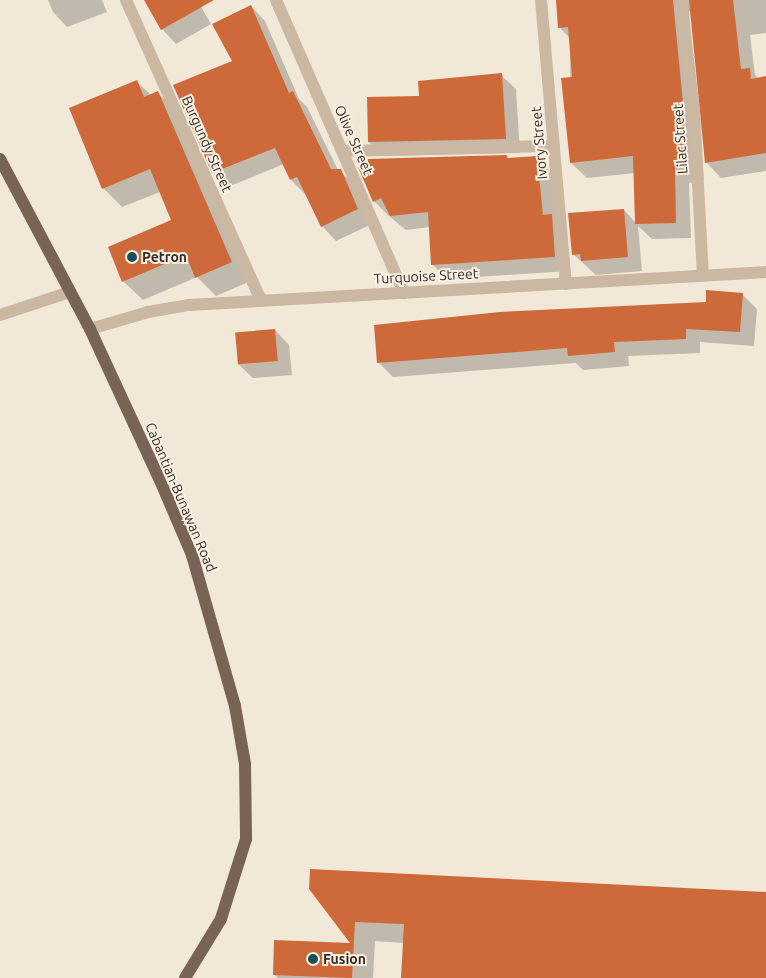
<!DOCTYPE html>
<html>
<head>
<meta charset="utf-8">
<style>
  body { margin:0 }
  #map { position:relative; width:766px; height:978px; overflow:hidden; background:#f2e8d7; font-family:Ubuntu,sans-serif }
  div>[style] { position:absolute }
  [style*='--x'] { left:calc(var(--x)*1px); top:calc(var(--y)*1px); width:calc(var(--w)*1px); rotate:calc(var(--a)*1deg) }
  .shadow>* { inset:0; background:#0003 }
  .building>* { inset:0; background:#ce693a; transform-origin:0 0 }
  .street>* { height:12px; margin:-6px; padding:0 6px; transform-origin:6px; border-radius:6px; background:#cbb8a2 }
  .primary>* { height:12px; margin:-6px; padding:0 6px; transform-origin:6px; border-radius:6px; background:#786455 }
  .dots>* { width:14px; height:14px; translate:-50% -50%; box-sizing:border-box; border:2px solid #faf1e3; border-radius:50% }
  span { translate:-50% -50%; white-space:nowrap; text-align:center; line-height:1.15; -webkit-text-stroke:4px #faf1e3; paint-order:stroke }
  .street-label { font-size:14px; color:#352b25 }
  .poi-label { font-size:14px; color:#352b25; font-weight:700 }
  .left { translate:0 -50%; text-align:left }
</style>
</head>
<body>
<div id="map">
  <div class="shadow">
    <div style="clip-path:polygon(48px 0,102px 0,107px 12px,67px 27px,53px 12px)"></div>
    <div style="clip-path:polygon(145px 0,197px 0,211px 24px,176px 44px,162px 29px)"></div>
    <div style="clip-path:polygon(557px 0,766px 0,766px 33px,750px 35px,755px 75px,759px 79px,766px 77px,766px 171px,721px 178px,706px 162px,691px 10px,689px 12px,704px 180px,689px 183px,691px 238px,652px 239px,638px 226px,642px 271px,596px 275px,573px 254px,624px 210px,636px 223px,635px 173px,587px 178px,571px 163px,570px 38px,559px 27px)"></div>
    <div style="clip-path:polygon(251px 6px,265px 21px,299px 99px,307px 107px,338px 170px,355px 185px,372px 224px,336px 241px,322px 226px,305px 194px,291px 180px,284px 164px,228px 187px,213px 172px,233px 62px)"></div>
    <div style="clip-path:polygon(501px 75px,516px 89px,520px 153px,384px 156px,369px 142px,420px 98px)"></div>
    <div style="clip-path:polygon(137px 82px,151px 95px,158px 93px,177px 112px,251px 281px,216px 296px,197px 277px,143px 300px,123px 281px,173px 221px,160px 192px,122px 207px,103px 188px)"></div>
    <div style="clip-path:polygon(537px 158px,551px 172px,569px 271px,447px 279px,432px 264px,430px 227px,406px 230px,389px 216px,374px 201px,360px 168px)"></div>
    <div style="clip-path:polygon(742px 294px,757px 309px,754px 346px,700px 342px,700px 353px,628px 356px,629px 366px,583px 370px,576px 363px,393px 377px,379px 363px,707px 304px)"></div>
    <div style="clip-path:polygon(275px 330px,289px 345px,292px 375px,253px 378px,238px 364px)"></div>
    <div style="clip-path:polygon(310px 889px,766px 893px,766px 978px,402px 978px,404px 943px,375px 941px,373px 978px,278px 978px,274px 974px,352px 945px)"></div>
  </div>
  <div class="building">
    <div style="clip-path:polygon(144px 0,214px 0,161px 30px)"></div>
    <div style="clip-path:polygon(556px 0,673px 0,689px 165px,675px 168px,676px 223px,635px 224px,633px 156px,570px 163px,561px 78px,572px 77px,568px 27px,558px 28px)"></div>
    <div style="clip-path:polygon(689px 0,733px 0,741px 69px,750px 68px,751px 79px,766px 76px,766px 153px,705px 163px)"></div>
    <div style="clip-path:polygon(251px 5px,289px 93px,293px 91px,331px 169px,341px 169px,358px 209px,321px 227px,297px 177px,290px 180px,275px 148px,212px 173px,173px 85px,232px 61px,212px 24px)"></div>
    <div style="clip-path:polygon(502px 73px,506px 139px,368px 142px,367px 97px,419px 96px,418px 81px)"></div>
    <div style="clip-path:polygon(137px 80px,144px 97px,158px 91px,232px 262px,195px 278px,186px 255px,122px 282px,108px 247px,171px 220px,150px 169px,102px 189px,69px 108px)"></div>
    <div style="clip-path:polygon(507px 155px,507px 158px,537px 156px,543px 215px,552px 214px,555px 257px,431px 265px,428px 212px,390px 216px,381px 198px,373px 202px,358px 167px,368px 166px,368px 159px)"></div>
    <div style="clip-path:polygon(624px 209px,628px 257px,581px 261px,580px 254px,572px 255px,568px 213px)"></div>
    <div style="clip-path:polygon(706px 290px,743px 293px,740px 332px,686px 329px,686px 339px,614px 342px,615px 352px,568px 356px,567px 348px,377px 363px,374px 325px,500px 312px,706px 302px)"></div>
    <div style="left:275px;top:329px;width:32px;height:40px;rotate:85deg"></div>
    <div style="clip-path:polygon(310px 869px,766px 892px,766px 978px,401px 978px,404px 924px,355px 922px,352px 978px,273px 975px,274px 940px,350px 943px,309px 889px)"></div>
  </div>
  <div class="street">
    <div style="--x:126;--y:0;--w:330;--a:65.8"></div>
    <div style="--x:276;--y:0;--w:320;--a:66.4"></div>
    <div style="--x:541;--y:0;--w:285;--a:85"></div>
    <div style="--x:681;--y:0;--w:112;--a:83.3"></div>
    <div style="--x:694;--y:111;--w:165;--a:86.9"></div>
    <div style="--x:343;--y:151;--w:211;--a:-1.4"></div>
    <div style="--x:0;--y:315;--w:74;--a:-18.2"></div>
    <div style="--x:90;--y:329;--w:60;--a:-16.3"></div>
    <div style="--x:148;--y:312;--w:42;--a:-9.7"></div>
    <div style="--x:189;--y:305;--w:578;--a:-3.27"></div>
  </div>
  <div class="primary">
    <div style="--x:0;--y:159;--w:192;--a:62.1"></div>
    <div style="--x:90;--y:329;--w:164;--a:65.2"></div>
    <div style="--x:159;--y:478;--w:84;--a:66.8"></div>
    <div style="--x:192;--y:555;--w:157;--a:74.1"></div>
    <div style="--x:235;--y:706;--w:59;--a:80.2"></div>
    <div style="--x:245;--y:764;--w:75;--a:89.2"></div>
    <div style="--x:246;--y:839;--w:84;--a:107.4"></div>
    <div style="--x:221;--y:919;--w:69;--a:121.4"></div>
  </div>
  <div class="dots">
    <div style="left:132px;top:257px;background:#184f59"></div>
    <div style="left:313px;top:959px;background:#184f59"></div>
  </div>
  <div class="street-label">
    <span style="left:680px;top:139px;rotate:-94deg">Lilac Street</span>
    <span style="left:354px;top:140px;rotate:66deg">Olive Street</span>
    <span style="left:539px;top:143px;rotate:-95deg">Ivory Street</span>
    <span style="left:207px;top:144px;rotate:66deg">Burgundy Street</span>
    <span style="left:426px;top:276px;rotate:-3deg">Turquoise Street</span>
    <span style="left:181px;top:497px;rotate:67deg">Cabantian-Bunawan Road</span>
  </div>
  <div class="poi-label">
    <span class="left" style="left:142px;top:257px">Petron</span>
    <span class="left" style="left:323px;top:959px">Fusion</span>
  </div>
</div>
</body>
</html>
